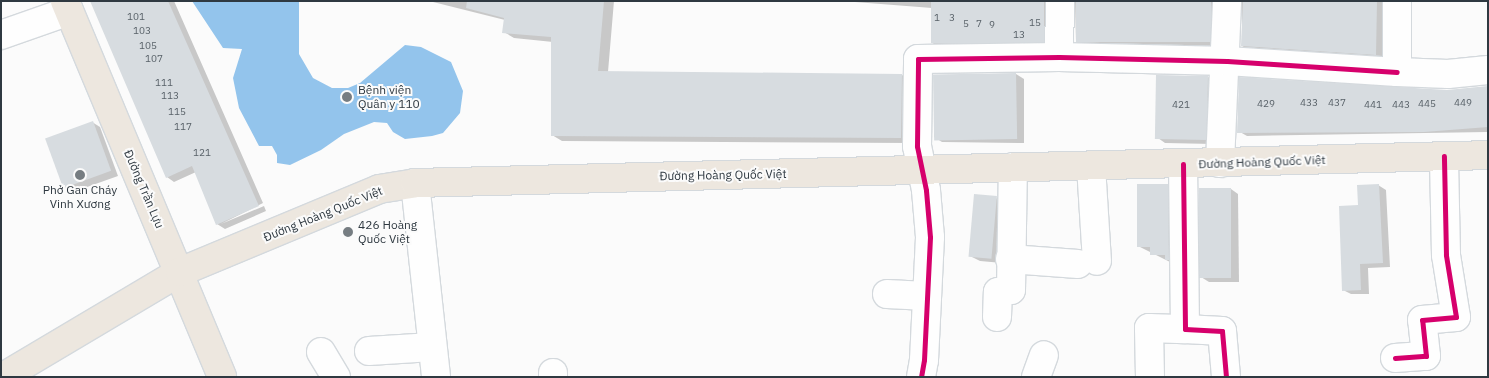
<!DOCTYPE html>
<html>
<head>
<meta charset="utf-8">
<style>
  body { margin:0 }
  #map { position:relative; width:1489px; height:378px; overflow:hidden; background:#fbfbfb; font-family:"IBM Plex Sans",sans-serif }
  div>[style] { position:absolute }
  [style*='--x'] { left:calc(var(--x)*1px); top:calc(var(--y)*1px); width:calc(var(--w)*1px); rotate:calc(var(--a)*1deg) }
  .water>* { inset:0; background:#93c4ec }
  .shadow>* { inset:0; background:#0003 }
  .building>* { inset:0; background:#d7dce0; transform-origin:0 0 }
  .roads { filter:drop-shadow(1px 0 #d4d9dd) drop-shadow(-1px 0 #d4d9dd) drop-shadow(0 1px #d4d9dd) drop-shadow(0 -1px #d4d9dd) }
  .minor>* { height:28px; margin:-14px; padding:0 14px; transform-origin:14px; border-radius:14px; background:#fefefe }
  .major>* { height:28px; margin:-14px; padding:0 14px; transform-origin:14px; border-radius:14px; background:#ede7df }
  .cycleway>* { height:5px; margin:-2.5px; padding:0 2.5px; transform-origin:2.5px; border-radius:2.5px; background:#d6006c }
  .dots>* { width:14px; height:14px; translate:-50% -50%; box-sizing:border-box; border:2px solid #fbfbfb; border-radius:50% }
  span { translate:-50% -50%; white-space:nowrap; text-align:center; line-height:1.15; -webkit-text-stroke:4px #fbfbfb; paint-order:stroke }
  .number-label { font-size:10px; color:#596269 }
  .number-label span { -webkit-text-stroke-width:0 }
  .poi-label { font-size:12px; color:#2f3941 }
  .left { translate:0 -50%; text-align:left }
  .street-label { font-size:12px; color:#2f3941 }
  .frame { position:absolute; inset:0; border:2px solid #2f3941; pointer-events:none }
</style>
</head>
<body>
<div id="map">
  <div class="water">
    <div style="clip-path:polygon(192px 1px,299px 1px,299px 54px,313px 78px,332px 88px,348px 88px,360px 83px,405px 45px,421px 47px,451px 62px,463px 91px,460px 113px,443px 133px,432px 136px,405px 139px,393px 132px,387px 123px,374px 122px,344px 134px,321px 150px,290px 165px,277px 163px,277px 155px,272px 146px,259px 146px,239px 108px,233px 78px,242px 49px,223px 48px)"></div>
  </div>
  <div class="shadow">
    <div style="clip-path:polygon(91px 1px,174px 1px,263px 203px,221px 224px,264px 206px,266px 211px,225px 229px,217px 224px,196px 172px,174px 182px,167px 177px)"></div>
    <div style="clip-path:polygon(429px 1px,614px 1px,608px 72px,902px 75px,912px 81px,911px 143px,562px 141px,552px 135px,553px 42px,514px 38px,504px 32px,505px 20px)"></div>
    <div style="clip-path:polygon(842px 1px,1055px 1px,1052px 46px,940px 48px,931px 42px,932px 8px)"></div>
    <div style="clip-path:polygon(1075px 1px,1222px 1px,1218px 49px,1085px 46px,1076px 41px)"></div>
    <div style="clip-path:polygon(1242px 1px,1385px 1px,1385px 59px,1251px 51px,1242px 46px)"></div>
    <div style="clip-path:polygon(1016px 74px,1024px 79px,1024px 143px,942px 142px,934px 137px,935px 76px)"></div>
    <div style="clip-path:polygon(1208px 77px,1216px 82px,1213px 144px,1165px 143px,1158px 138px)"></div>
    <div style="clip-path:polygon(1488px 87px,1488px 132px,1247px 136px,1240px 132px,1448px 91px)"></div>
    <div style="clip-path:polygon(92px 122px,100px 127px,118px 176px,73px 192px,65px 188px)"></div>
    <div style="clip-path:polygon(1378px 185px,1386px 190px,1390px 267px,1368px 268px,1369px 294px,1351px 294px,1343px 290px,1359px 206px)"></div>
    <div style="clip-path:polygon(1167px 186px,1175px 190px,1174px 264px,1138px 246px)"></div>
    <div style="clip-path:polygon(1231px 189px,1238px 194px,1239px 282px,1209px 282px,1201px 277px)"></div>
    <div style="clip-path:polygon(997px 197px,1004px 201px,1002px 263px,980px 261px,972px 257px)"></div>
  </div>
  <div class="building">
    <div style="clip-path:polygon(90px 1px,168px 1px,259px 206px,216px 225px,192px 166px,166px 178px)"></div>
    <div style="clip-path:polygon(467px 1px,604px 1px,598px 71px,902px 74px,901px 138px,551px 136px,551px 37px,502px 33px,504px 18px,466px 8px)"></div>
    <div style="left:931px;top:1px;width:113px;height:42px"></div>
    <div style="left:1076px;top:1px;width:135px;height:41px"></div>
    <div style="clip-path:polygon(1243px 1px,1377px 1px,1376px 55px,1241px 46px)"></div>
    <div style="left:1016px;top:73px;width:66px;height:83px;rotate:89deg"></div>
    <div style="left:1156px;top:75px;width:52px;height:64px;rotate:1deg"></div>
    <div style="clip-path:polygon(1239px 77px,1447px 90px,1488px 86px,1488px 127px,1424px 132px,1237px 133px)"></div>
    <div style="left:93px;top:121px;width:53px;height:51px;rotate:70deg"></div>
    <div style="clip-path:polygon(1137px 184px,1168px 184px,1169px 260px,1165px 260px,1165px 255px,1150px 255px,1150px 247px,1137px 247px)"></div>
    <div style="clip-path:polygon(1379px 184px,1383px 263px,1360px 264px,1361px 290px,1342px 291px,1339px 206px,1358px 205px,1357px 185px)"></div>
    <div style="left:1199px;top:188px;width:32px;height:90px"></div>
    <div style="left:974px;top:194px;width:23px;height:63px;rotate:5deg"></div>
  </div>
  <div class="roads">
    <div class="minor">
      <div style="--x:1397;--y:1;--w:71;--a:90"></div>
      <div style="--x:1397;--y:72;--w:51;--a:2.2"></div>
      <div style="--x:1448;--y:74;--w:40;--a:-5.7"></div>
      <div style="--x:1;--y:35;--w:72;--a:-19.4"></div>
      <div style="--x:1059;--y:57;--w:56;--a:-89"></div>
      <div style="--x:1220;--y:163;--w:162;--a:-87.5"></div>
      <div style="--x:1183;--y:164;--w:165;--a:89.3"></div>
      <div style="--x:1185;--y:329;--w:37;--a:3"></div>
      <div style="--x:1222;--y:331;--w:46;--a:85"></div>
      <div style="--x:1091;--y:166;--w:95;--a:86.4"></div>
      <div style="--x:415;--y:183;--w:195;--a:83.8"></div>
      <div style="--x:1010;--y:259;--w:68;--a:4.2"></div>
      <div style="--x:887;--y:294;--w:40;--a:2.9"></div>
      <div style="--x:997;--y:317;--w:25;--a:-88"></div>
      <div style="--x:998;--y:292;--w:13;--a:-9"></div>
      <div style="--x:1011;--y:290;--w:123;--a:-89.1"></div>
      <div style="--x:369;--y:351;--w:63;--a:-3.6"></div>
      <div style="--x:321;--y:352;--w:29;--a:59"></div>
      <div style="--x:1395;--y:358;--w:31;--a:-4"></div>
      <div style="--x:1426;--y:356;--w:36;--a:-96"></div>
      <div style="--x:1422;--y:320;--w:34;--a:-5"></div>
      <div style="--x:1456;--y:317;--w:63;--a:-99.2"></div>
      <div style="--x:1446;--y:255;--w:99;--a:-91.2"></div>
      <div style="--x:553;--y:373;--w:4;--a:90"></div>
      <div style="--x:921;--y:377;--w:17;--a:-80"></div>
      <div style="--x:924;--y:360;--w:123;--a:-87.2"></div>
      <div style="--x:930;--y:237;--w:47;--a:-94.9"></div>
      <div style="--x:926;--y:190;--w:45;--a:-101.6"></div>
      <div style="--x:917;--y:146;--w:87;--a:-89.3"></div>
      <div style="--x:918;--y:59;--w:141;--a:-0.8"></div>
      <div style="--x:1059;--y:57;--w:168;--a:1.4"></div>
      <div style="--x:1227;--y:61;--w:170;--a:3.7"></div>
      <div style="--x:1036;--y:377;--w:23;--a:-70"></div>
      <div style="--x:1150;--y:377;--w:49;--a:-91.2"></div>
      <div style="--x:1149;--y:328;--w:36;--a:2"></div>
    </div>
    <div class="major">
      <div style="--x:65;--y:1;--w:407;--a:67.3"></div>
      <div style="--x:3;--y:377;--w:206;--a:-30.7"></div>
      <div style="--x:180;--y:272;--w:216;--a:-22.6"></div>
      <div style="--x:379;--y:189;--w:36;--a:-9"></div>
      <div style="--x:415;--y:183;--w:1073;--a:-1.49"></div>
    </div>
  </div>
  <div class="cycleway">
    <div style="--x:1183;--y:164;--w:165;--a:89.3"></div>
    <div style="--x:1185;--y:329;--w:37;--a:3"></div>
    <div style="--x:1222;--y:331;--w:46;--a:85"></div>
    <div style="--x:1395;--y:358;--w:31;--a:-4"></div>
    <div style="--x:1426;--y:356;--w:36;--a:-96"></div>
    <div style="--x:1422;--y:320;--w:34;--a:-5"></div>
    <div style="--x:1456;--y:317;--w:63;--a:-99.2"></div>
    <div style="--x:1446;--y:255;--w:99;--a:-91.2"></div>
    <div style="--x:921;--y:377;--w:17;--a:-80"></div>
    <div style="--x:924;--y:360;--w:123;--a:-87.2"></div>
    <div style="--x:930;--y:237;--w:47;--a:-94.9"></div>
    <div style="--x:926;--y:190;--w:45;--a:-101.6"></div>
    <div style="--x:917;--y:146;--w:87;--a:-89.3"></div>
    <div style="--x:918;--y:59;--w:141;--a:-0.8"></div>
    <div style="--x:1059;--y:57;--w:168;--a:1.4"></div>
    <div style="--x:1227;--y:61;--w:170;--a:3.7"></div>
  </div>
  <div class="dots">
    <div style="left:347px;top:97px;background:#767d82"></div>
    <div style="left:80px;top:175px;background:#767d82"></div>
    <div style="left:348px;top:232px;background:#767d82"></div>
  </div>
  <div class="number-label">
    <span style="left:136px;top:17px">101</span>
    <span style="left:937px;top:18px">1</span>
    <span style="left:952px;top:18px">3</span>
    <span style="left:1035px;top:23px">15</span>
    <span style="left:966px;top:24px">5</span>
    <span style="left:979px;top:24px">7</span>
    <span style="left:992px;top:25px">9</span>
    <span style="left:142px;top:31px">103</span>
    <span style="left:1019px;top:35px">13</span>
    <span style="left:148px;top:46px">105</span>
    <span style="left:154px;top:59px">107</span>
    <span style="left:164px;top:83px">111</span>
    <span style="left:170px;top:96px">113</span>
    <span style="left:1309px;top:103px">433</span>
    <span style="left:1337px;top:103px">437</span>
    <span style="left:1463px;top:103px">449</span>
    <span style="left:1266px;top:104px">429</span>
    <span style="left:1427px;top:104px">445</span>
    <span style="left:1181px;top:105px">421</span>
    <span style="left:1373px;top:105px">441</span>
    <span style="left:1401px;top:105px">443</span>
    <span style="left:177px;top:112px">115</span>
    <span style="left:183px;top:127px">117</span>
    <span style="left:202px;top:153px">121</span>
  </div>
  <div class="poi-label">
    <span class="left" style="left:358px;top:97px">Bệnh viện<br>Quân y 110</span>
    <span style="left:80px;top:197px">Phở Gan Cháy<br>Vinh Xương</span>
    <span class="left" style="left:358px;top:232px">426 Hoàng<br>Quốc Việt</span>
  </div>
  <div class="street-label">
    <span style="left:1262px;top:162px;rotate:-2deg">Đường Hoàng Quốc Việt</span>
    <span style="left:723px;top:175px;rotate:-1deg">Đường Hoàng Quốc Việt</span>
    <span style="left:144px;top:189px;rotate:67deg">Đường Trần Lựu</span>
    <span style="left:323px;top:214px;rotate:-22deg">Đường Hoàng Quốc Việt</span>
  </div>
  <div class="frame"></div>
</div>
</body>
</html>
